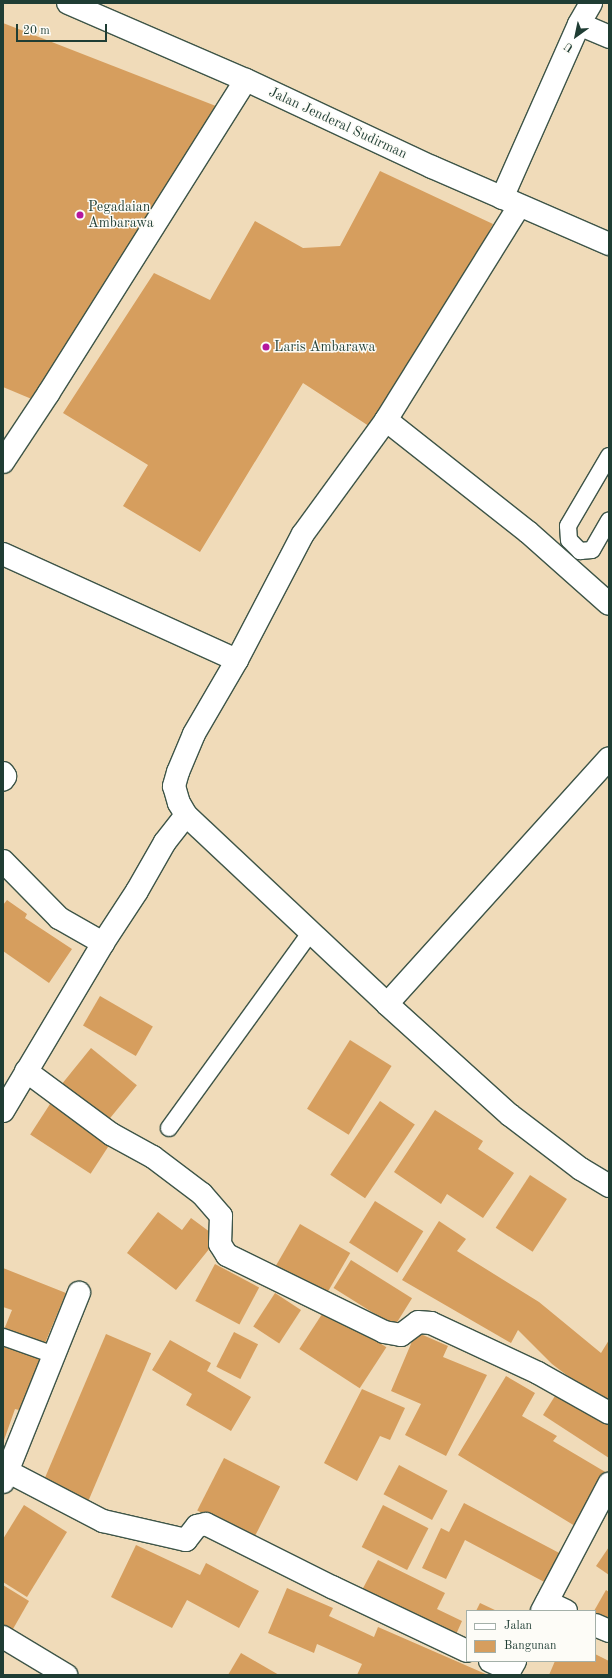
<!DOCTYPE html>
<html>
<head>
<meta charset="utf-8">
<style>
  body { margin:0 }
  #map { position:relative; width:612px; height:1678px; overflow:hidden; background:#f0dbb9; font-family:"Old Standard TT",serif }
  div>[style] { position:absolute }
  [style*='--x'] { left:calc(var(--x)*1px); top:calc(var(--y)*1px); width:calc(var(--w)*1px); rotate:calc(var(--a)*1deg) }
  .building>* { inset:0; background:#d69e5e; transform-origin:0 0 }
  .roads { filter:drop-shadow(1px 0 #3e5548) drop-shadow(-1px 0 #3e5548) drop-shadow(0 1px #3e5548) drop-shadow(0 -1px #3e5548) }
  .service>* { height:16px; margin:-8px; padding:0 8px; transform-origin:8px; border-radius:8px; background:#fff }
  .minor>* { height:22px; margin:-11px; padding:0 11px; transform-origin:11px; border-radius:11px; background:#fff }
  .tertiary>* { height:22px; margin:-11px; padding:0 11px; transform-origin:11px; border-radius:11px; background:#fff }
  .primary>* { height:22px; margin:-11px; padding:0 11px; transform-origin:11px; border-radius:11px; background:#fff }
  .dots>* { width:11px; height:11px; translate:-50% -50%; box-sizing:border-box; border:2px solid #fdfcf7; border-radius:50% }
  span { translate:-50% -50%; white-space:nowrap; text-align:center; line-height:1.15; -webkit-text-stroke:3px #fdfcf7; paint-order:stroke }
  .street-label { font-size:14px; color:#1f3d34 }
  .poi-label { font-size:14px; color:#1f3d34 }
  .left { translate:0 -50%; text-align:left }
  .frame { position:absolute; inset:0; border:4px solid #1f3d34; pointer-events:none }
  .legend { position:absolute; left:466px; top:1610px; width:130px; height:52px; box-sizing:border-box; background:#fdfcf7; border:1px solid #a4b0a9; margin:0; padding:5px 7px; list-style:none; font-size:12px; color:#1f3d34 }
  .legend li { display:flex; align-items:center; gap:8px; height:20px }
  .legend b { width:20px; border:1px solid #a4b0a9 }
  .north { position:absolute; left:556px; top:16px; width:40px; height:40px; -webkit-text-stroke:3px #fdfcf7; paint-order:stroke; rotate:213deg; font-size:11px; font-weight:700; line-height:16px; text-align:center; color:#1f3d34 }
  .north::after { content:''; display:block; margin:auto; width:14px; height:18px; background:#1f3d34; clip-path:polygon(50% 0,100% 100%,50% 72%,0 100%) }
  .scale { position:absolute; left:16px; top:24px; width:91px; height:18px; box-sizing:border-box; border:2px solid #1f3d34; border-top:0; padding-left:5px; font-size:12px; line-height:14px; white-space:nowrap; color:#1f3d34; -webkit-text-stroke:3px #fdfcf7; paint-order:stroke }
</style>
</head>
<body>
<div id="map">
  <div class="building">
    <div style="clip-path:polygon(3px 23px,221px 108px,34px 400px,3px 387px)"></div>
    <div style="clip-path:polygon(380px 171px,493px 224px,448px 310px,375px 430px,303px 383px,200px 552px,123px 506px,148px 465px,63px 413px,154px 273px,210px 300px,255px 221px,303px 248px,340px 246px)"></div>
    <div style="clip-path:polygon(7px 900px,27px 914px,25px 918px,72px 949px,49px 983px,3px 951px,3px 905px)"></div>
    <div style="left:100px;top:996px;width:61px;height:34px;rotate:30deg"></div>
    <div style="left:350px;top:1040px;width:49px;height:81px;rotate:32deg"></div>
    <div style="left:91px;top:1048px;width:59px;height:53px;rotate:39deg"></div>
    <div style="left:52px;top:1101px;width:72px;height:40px;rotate:33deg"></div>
    <div style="left:380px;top:1101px;width:42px;height:89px;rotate:34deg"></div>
    <div style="clip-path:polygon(435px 1110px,483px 1141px,478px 1149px,514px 1173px,483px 1218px,447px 1194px,441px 1204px,394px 1172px)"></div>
    <div style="left:530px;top:1175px;width:44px;height:63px;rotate:33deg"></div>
    <div style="left:375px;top:1201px;width:57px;height:49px;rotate:32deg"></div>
    <div style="clip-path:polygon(158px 1212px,182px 1230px,191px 1218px,218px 1238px,176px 1290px,127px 1253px)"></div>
    <div style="clip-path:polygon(439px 1221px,466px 1239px,457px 1251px,539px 1302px,601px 1353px,609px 1340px,609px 1407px,552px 1364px,518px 1330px,511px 1343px,402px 1280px)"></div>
    <div style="left:300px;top:1224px;width:58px;height:52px;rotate:30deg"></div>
    <div style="left:351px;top:1260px;width:72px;height:33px;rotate:32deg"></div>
    <div style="left:215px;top:1264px;width:50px;height:42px;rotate:28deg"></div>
    <div style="clip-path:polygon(3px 1268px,66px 1293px,43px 1348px,3px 1332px,12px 1310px,3px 1307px)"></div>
    <div style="left:275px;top:1293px;width:31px;height:40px;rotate:33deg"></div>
    <div style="left:326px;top:1308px;width:72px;height:49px;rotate:33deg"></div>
    <div style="left:234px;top:1332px;width:27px;height:39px;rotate:27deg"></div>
    <div style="clip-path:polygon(416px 1332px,448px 1346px,443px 1357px,487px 1375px,446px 1456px,405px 1435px,421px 1404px,391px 1391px)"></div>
    <div style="left:106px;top:1334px;width:49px;height:167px;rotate:23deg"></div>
    <div style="clip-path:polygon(3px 1339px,47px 1357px,27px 1412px,15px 1409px,3px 1443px)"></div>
    <div style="clip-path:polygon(170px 1340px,211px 1363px,207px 1371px,251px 1397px,231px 1431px,186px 1405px,192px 1394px,152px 1370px)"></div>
    <div style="clip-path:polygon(506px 1376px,535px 1393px,522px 1416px,557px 1436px,553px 1441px,607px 1473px,575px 1526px,458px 1455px)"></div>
    <div style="clip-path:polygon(560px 1388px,609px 1420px,609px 1458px,543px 1415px)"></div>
    <div style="clip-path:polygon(362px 1389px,405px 1408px,390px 1440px,380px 1436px,357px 1481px,324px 1463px)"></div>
    <div style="left:224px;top:1458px;width:63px;height:59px;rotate:27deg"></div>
    <div style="left:399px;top:1465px;width:55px;height:33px;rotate:28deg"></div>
    <div style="clip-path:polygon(464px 1503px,565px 1556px,550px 1585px,465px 1540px,446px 1579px,422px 1568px,441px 1528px,449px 1532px)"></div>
    <div style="clip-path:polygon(24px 1505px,67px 1532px,27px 1597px,3px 1582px,3px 1539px)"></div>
    <div style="left:383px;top:1505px;width:51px;height:47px;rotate:27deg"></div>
    <div style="clip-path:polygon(136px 1545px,200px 1575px,206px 1563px,259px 1591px,239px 1628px,187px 1600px,172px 1628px,111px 1597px)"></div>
    <div style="clip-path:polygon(609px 1547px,609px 1575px,596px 1566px)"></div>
    <div style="clip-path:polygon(378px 1560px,445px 1593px,437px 1609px,462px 1621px,454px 1639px,361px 1592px)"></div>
    <div style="clip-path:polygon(3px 1585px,29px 1601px,9px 1636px,3px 1633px)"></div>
    <div style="clip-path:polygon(287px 1588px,333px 1608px,329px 1616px,374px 1637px,378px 1627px,488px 1675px,357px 1675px,362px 1664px,317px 1644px,314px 1653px,268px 1633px)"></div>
    <div style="clip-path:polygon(606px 1590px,609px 1592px,609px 1627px,595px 1619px,594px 1611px)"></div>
    <div style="clip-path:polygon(480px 1603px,497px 1611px,476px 1611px)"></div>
    <div style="clip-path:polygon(241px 1653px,279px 1675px,228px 1675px)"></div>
    <div style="clip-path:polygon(595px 1654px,609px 1661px,609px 1675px,549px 1675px,555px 1661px,595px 1661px)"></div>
  </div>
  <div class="roads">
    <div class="service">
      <div style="--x:609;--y:456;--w:81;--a:120.4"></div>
      <div style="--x:568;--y:526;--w:14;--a:86"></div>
      <div style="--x:569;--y:540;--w:16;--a:45"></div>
      <div style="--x:580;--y:551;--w:12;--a:-5"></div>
      <div style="--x:592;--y:550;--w:34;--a:-60"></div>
      <div style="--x:169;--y:1128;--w:241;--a:-54.1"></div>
      <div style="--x:3;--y:1337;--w:54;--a:19.4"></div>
    </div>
    <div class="minor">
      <div style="--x:579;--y:24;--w:33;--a:23"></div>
      <div style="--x:502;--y:198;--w:190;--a:-66.1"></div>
      <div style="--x:579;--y:24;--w:24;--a:-60"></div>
      <div style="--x:386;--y:420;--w:181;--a:38.3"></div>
      <div style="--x:528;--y:532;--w:108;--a:41.6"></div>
      <div style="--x:3;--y:462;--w:82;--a:-56.5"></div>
      <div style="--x:48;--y:394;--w:371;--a:-57.8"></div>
      <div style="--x:3;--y:554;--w:257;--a:24.4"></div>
      <div style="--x:237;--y:660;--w:142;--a:-62.4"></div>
      <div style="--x:303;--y:534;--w:141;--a:-53.9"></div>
      <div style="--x:386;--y:420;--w:252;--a:-58.1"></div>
      <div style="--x:237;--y:660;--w:86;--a:120.2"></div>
      <div style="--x:194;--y:734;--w:41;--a:112.8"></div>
      <div style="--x:178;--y:772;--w:15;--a:106"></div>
      <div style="--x:174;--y:786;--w:18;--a:74"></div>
      <div style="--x:179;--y:803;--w:14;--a:60"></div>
      <div style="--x:186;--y:815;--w:276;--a:43.2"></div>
      <div style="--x:387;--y:1004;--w:166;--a:42.1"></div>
      <div style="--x:510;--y:1115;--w:89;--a:37.3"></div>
      <div style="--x:581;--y:1169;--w:33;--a:31"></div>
      <div style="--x:3;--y:773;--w:4;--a:56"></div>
      <div style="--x:5;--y:776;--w:4;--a:117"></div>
      <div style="--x:3;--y:861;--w:80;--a:45.5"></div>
      <div style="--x:59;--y:918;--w:51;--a:29.6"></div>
      <div style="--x:387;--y:1004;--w:331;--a:-47.9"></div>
      <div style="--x:26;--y:1071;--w:106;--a:36.5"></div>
      <div style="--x:111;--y:1134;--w:48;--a:28.7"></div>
      <div style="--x:153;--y:1157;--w:61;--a:37.1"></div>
      <div style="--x:202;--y:1194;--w:29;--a:49"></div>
      <div style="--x:221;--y:1216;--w:28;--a:92"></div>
      <div style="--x:220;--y:1244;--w:13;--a:58"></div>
      <div style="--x:227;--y:1255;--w:175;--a:26.1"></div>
      <div style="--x:384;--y:1332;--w:17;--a:10"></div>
      <div style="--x:401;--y:1335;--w:21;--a:-37"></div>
      <div style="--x:418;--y:1322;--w:13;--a:4"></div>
      <div style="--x:431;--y:1323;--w:118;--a:25"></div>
      <div style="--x:538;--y:1373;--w:81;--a:29.4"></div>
      <div style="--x:3;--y:1111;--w:196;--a:-59.2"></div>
      <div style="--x:103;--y:943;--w:62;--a:-56.8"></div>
      <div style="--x:137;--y:891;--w:56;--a:-60.3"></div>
      <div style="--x:165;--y:842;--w:34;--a:-52"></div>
      <div style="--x:3;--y:1469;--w:113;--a:27.5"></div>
      <div style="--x:103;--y:1521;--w:85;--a:12.9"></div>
      <div style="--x:186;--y:1540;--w:18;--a:-52"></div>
      <div style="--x:197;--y:1526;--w:9;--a:-13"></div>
      <div style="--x:206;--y:1524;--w:141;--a:26.6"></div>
      <div style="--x:332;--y:1587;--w:149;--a:25.4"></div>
      <div style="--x:3;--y:1482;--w:204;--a:-68.1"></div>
      <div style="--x:547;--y:1602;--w:21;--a:25"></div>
      <div style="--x:595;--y:1625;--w:15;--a:23"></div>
      <div style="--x:3;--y:1637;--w:74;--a:31.1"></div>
      <div style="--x:490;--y:1661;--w:22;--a:24"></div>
    </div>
    <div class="tertiary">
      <div style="--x:542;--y:1611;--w:144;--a:-62.2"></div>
      <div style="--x:507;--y:1675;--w:16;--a:-60"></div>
    </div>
    <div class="primary">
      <div style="--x:68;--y:3;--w:194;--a:23.4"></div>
      <div style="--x:246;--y:80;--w:205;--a:25.1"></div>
      <div style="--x:432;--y:167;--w:193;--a:23.5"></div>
    </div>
  </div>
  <div class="dots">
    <div style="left:80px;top:215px;background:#b5179e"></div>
    <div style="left:266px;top:347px;background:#b5179e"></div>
  </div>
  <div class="street-label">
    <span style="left:338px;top:123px;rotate:25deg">Jalan Jenderal Sudirman</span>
  </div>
  <div class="poi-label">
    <span class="left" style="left:88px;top:215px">Pegadaian<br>Ambarawa</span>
    <span class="left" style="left:274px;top:347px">Laris Ambarawa</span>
  </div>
  <div class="frame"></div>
  <ul class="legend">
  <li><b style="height:5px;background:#fff"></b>Jalan</li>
  <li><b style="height:11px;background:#d69e5e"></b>Bangunan</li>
  </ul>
  <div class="north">U</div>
  <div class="scale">20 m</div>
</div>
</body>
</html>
